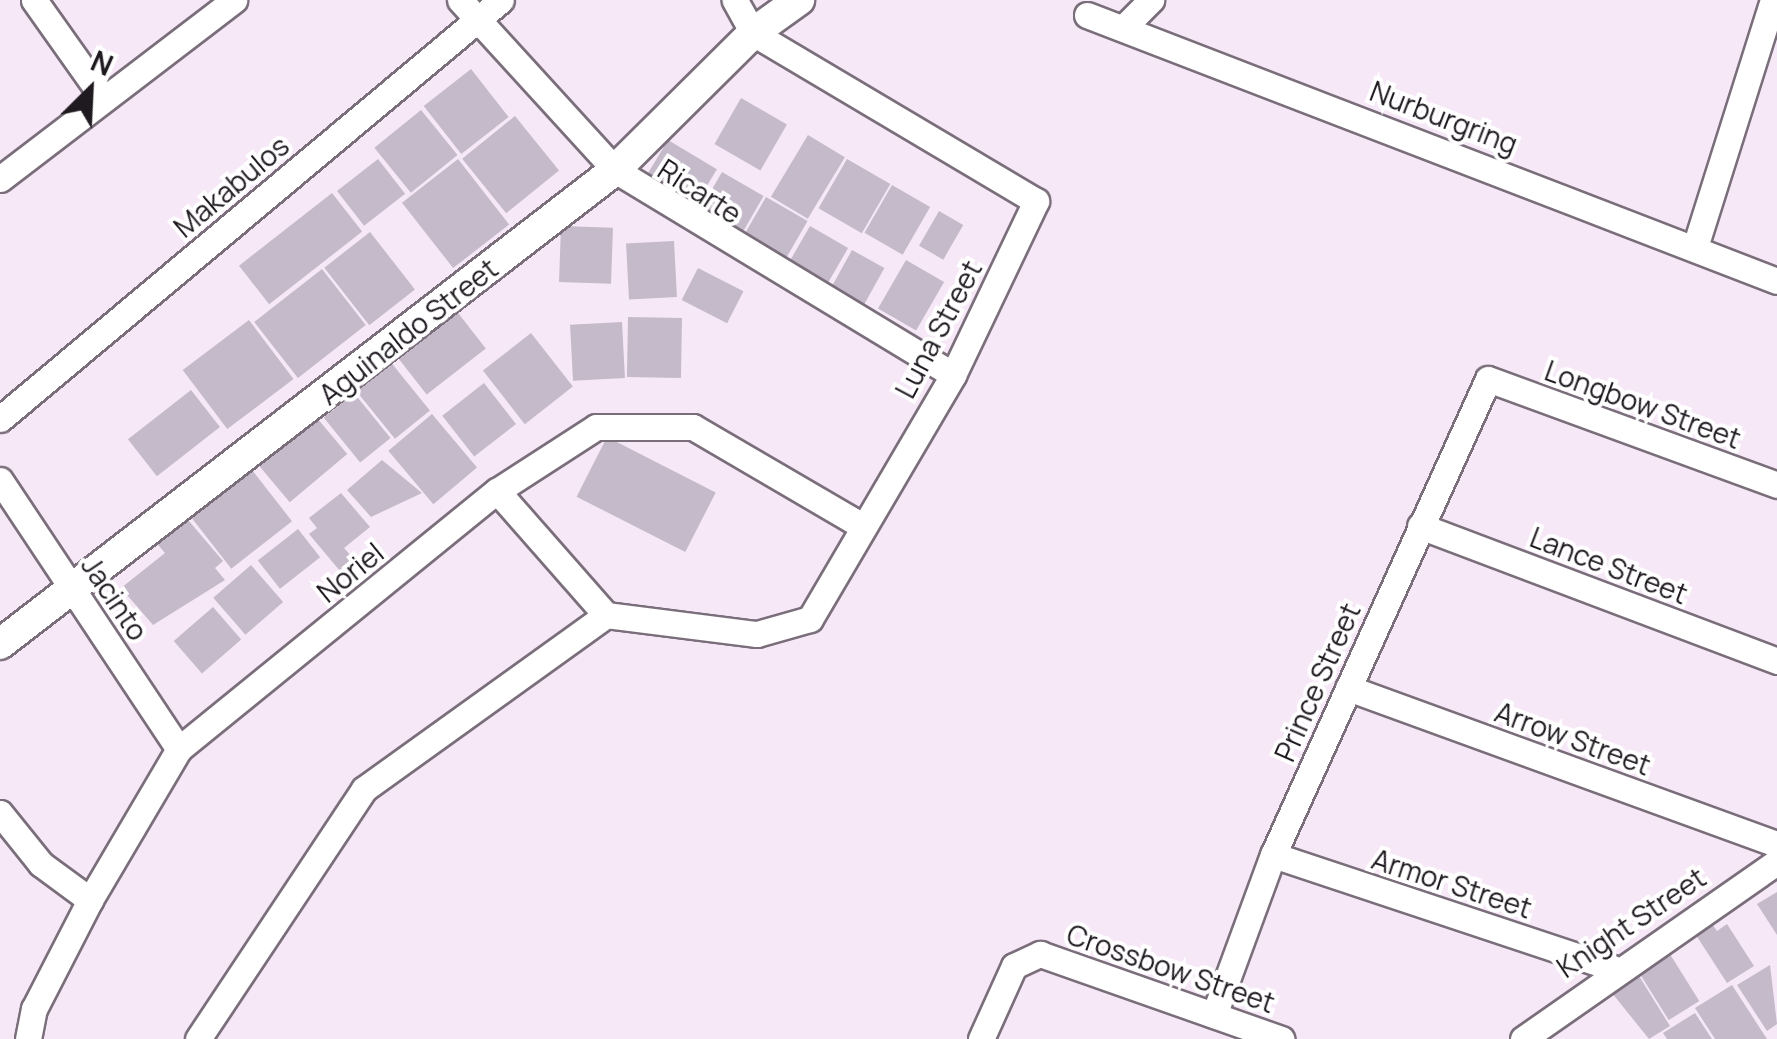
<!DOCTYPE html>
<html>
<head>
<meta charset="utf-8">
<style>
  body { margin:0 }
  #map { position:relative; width:1777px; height:1039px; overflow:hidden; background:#f6e8f7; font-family:Manrope,sans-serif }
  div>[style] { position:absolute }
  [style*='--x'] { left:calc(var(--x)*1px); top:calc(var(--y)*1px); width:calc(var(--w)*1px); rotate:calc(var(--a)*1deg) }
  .building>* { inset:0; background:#c4baca; transform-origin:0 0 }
  .roads { filter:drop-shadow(2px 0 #7a6e7b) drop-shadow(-2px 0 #7a6e7b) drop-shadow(0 2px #7a6e7b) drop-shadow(0 -2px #7a6e7b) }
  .minor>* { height:25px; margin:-12.5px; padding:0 12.5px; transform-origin:12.5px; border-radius:12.5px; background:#fff }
  .tertiary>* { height:30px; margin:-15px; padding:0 15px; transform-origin:15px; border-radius:15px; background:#fff }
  span { translate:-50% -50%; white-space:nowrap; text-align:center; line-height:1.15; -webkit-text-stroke:8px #fff; paint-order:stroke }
  .street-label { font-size:28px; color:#1f1a20 }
  .north { position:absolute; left:40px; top:40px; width:100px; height:100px; -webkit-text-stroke:8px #fff; paint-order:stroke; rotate:24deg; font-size:28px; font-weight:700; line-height:40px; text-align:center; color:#1f1a20 }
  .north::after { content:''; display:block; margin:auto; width:35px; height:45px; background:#1f1a20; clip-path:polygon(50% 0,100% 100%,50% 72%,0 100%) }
</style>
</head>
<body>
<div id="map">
  <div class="building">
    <div style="left:471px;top:69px;width:61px;height:60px;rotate:52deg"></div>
    <div style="left:741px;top:98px;width:53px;height:53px;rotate:30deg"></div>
    <div style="left:421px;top:110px;width:58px;height:60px;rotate:51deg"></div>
    <div style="left:515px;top:116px;width:70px;height:68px;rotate:51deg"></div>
    <div style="left:808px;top:135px;width:43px;height:72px;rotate:31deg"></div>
    <div style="left:668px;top:140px;width:57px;height:40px;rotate:31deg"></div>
    <div style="left:378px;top:159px;width:44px;height:52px;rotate:52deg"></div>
    <div style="left:458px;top:159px;width:83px;height:71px;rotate:52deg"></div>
    <div style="left:847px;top:159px;width:50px;height:57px;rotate:30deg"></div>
    <div style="left:722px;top:172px;width:48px;height:53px;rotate:30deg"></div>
    <div style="left:892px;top:185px;width:44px;height:55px;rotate:30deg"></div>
    <div style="left:332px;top:193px;width:49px;height:118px;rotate:52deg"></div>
    <div style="left:766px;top:197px;width:48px;height:59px;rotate:30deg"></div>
    <div style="left:939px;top:211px;width:28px;height:40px;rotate:30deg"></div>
    <div style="left:561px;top:226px;width:52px;height:56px;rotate:2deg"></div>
    <div style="left:810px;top:226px;width:44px;height:56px;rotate:30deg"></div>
    <div style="left:370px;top:232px;width:73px;height:58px;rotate:52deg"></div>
    <div style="left:674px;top:241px;width:56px;height:48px;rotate:87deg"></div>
    <div style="left:852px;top:250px;width:37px;height:48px;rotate:29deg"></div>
    <div style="left:906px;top:260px;width:44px;height:56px;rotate:30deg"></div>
    <div style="left:698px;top:268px;width:51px;height:36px;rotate:27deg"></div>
    <div style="left:322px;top:269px;width:71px;height:86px;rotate:52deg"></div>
    <div style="left:455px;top:309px;width:50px;height:75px;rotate:52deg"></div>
    <div style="left:628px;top:317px;width:54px;height:60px;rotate:1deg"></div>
    <div style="left:249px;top:320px;width:74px;height:83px;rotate:53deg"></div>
    <div style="left:622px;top:322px;width:56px;height:52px;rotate:87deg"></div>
    <div style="left:531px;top:333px;width:68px;height:61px;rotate:52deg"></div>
    <div style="left:389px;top:360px;width:65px;height:45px;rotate:51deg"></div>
    <div style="left:484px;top:383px;width:52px;height:53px;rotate:52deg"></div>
    <div style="left:191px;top:390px;width:47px;height:80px;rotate:52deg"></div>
    <div style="left:354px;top:393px;width:58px;height:39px;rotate:51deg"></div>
    <div style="left:432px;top:414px;width:70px;height:57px;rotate:50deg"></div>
    <div style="left:317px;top:418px;width:47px;height:75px;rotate:50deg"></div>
    <div style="left:607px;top:437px;width:122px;height:67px;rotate:27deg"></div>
    <div style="clip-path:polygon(382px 460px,422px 493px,371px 517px,347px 490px)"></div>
    <div style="left:252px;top:470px;width:65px;height:77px;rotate:52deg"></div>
    <div style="clip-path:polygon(341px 493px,370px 527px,344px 548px,354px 559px,340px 571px,309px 534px,317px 528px,309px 518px)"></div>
    <div style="clip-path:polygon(183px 514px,223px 561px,215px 568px,225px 580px,153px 625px,121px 588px,165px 553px,153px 539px)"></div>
    <div style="left:298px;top:529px;width:36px;height:51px;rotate:52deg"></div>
    <div style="left:251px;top:565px;width:49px;height:50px;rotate:49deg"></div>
    <div style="left:213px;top:607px;width:43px;height:52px;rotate:49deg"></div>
    <div style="clip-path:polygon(1777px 892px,1777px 935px,1757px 904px)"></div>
    <div style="clip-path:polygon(1710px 921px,1717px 931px,1727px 924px,1754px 966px,1727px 983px,1694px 932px)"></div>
    <div style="left:1668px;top:951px;width:59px;height:36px;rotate:58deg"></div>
    <div style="clip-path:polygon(1770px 965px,1777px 1024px,1767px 1031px,1737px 985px)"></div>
    <div style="clip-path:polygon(1639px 976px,1670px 1026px,1649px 1039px,1612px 993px)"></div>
    <div style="clip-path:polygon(1732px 985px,1767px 1039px,1715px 1039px,1695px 1008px)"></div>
    <div style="clip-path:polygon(1695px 1013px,1712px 1039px,1667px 1039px,1663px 1033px)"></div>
  </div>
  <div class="roads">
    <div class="minor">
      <div style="--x:34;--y:0;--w:121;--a:54.7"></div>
      <div style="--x:460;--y:0;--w:230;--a:47.6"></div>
      <div style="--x:615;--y:170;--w:395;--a:31.2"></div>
      <div style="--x:1087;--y:15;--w:739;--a:21.08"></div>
      <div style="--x:1123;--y:28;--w:40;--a:-45"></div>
      <div style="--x:0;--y:179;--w:295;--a:-37.4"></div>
      <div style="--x:1696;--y:244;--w:256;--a:-72.5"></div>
      <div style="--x:0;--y:419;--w:653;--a:-39.91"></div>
      <div style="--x:0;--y:480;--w:323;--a:56.4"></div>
      <div style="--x:497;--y:491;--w:165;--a:48.7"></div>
      <div style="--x:1420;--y:526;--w:382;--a:20.7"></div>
      <div style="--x:606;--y:615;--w:152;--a:7.2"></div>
      <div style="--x:757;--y:634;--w:55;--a:-15.8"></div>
      <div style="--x:810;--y:619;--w:283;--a:-59.6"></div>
      <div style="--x:953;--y:375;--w:193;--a:-64.5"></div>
      <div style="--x:1036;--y:201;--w:329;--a:-149.3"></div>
      <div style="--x:753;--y:33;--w:38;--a:-119"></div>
      <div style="--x:1348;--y:688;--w:456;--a:20"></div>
      <div style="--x:0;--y:813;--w:65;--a:51.2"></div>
      <div style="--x:41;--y:864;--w:61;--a:36.3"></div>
      <div style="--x:1273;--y:855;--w:357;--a:18.4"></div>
      <div style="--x:1214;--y:1015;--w:171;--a:-69.8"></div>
      <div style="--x:1273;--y:855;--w:522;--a:-65.69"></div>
      <div style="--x:1488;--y:379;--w:308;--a:20.1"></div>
      <div style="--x:28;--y:1039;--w:31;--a:-79"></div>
      <div style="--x:34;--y:1009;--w:123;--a:-62.8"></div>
      <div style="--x:90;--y:900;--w:175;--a:-59.5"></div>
      <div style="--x:179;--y:749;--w:409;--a:-39.1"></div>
      <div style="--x:497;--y:491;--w:118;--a:-32.9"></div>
      <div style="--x:596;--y:427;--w:97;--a:0"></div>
      <div style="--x:693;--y:427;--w:192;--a:30.3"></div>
      <div style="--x:198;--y:1039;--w:300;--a:-56.4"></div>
      <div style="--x:364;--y:789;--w:298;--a:-35.7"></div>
      <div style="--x:981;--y:1039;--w:80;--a:-65.7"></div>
      <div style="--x:1014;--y:966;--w:29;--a:-25"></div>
      <div style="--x:1040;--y:954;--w:256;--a:19.4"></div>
      <div style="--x:1523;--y:1039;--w:310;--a:-34.9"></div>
    </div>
    <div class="tertiary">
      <div style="--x:0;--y:644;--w:776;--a:-37.62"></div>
      <div style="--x:615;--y:170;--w:194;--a:-44.8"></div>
      <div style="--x:753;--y:33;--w:57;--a:-35.7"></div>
    </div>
  </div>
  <div class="street-label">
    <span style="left:1444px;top:117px;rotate:21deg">Nurburgring</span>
    <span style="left:231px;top:186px;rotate:-40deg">Makabulos</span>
    <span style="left:700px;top:191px;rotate:33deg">Ricarte</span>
    <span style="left:938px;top:329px;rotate:-62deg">Luna Street</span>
    <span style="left:408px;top:331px;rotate:-38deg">Aguinaldo Street</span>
    <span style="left:1643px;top:404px;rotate:20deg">Longbow Street</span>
    <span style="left:1609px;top:565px;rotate:21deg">Lance Street</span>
    <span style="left:350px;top:572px;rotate:-39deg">Noriel</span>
    <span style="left:115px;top:598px;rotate:56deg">Jacinto</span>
    <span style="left:1317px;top:682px;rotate:-66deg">Prince Street</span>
    <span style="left:1573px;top:738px;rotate:20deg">Arrow Street</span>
    <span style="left:1452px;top:883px;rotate:18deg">Armor Street</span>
    <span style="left:1631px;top:922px;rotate:-34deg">Knight Street</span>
    <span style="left:1171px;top:968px;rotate:19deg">Crossbow Street</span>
  </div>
  <div class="north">N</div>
</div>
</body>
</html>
